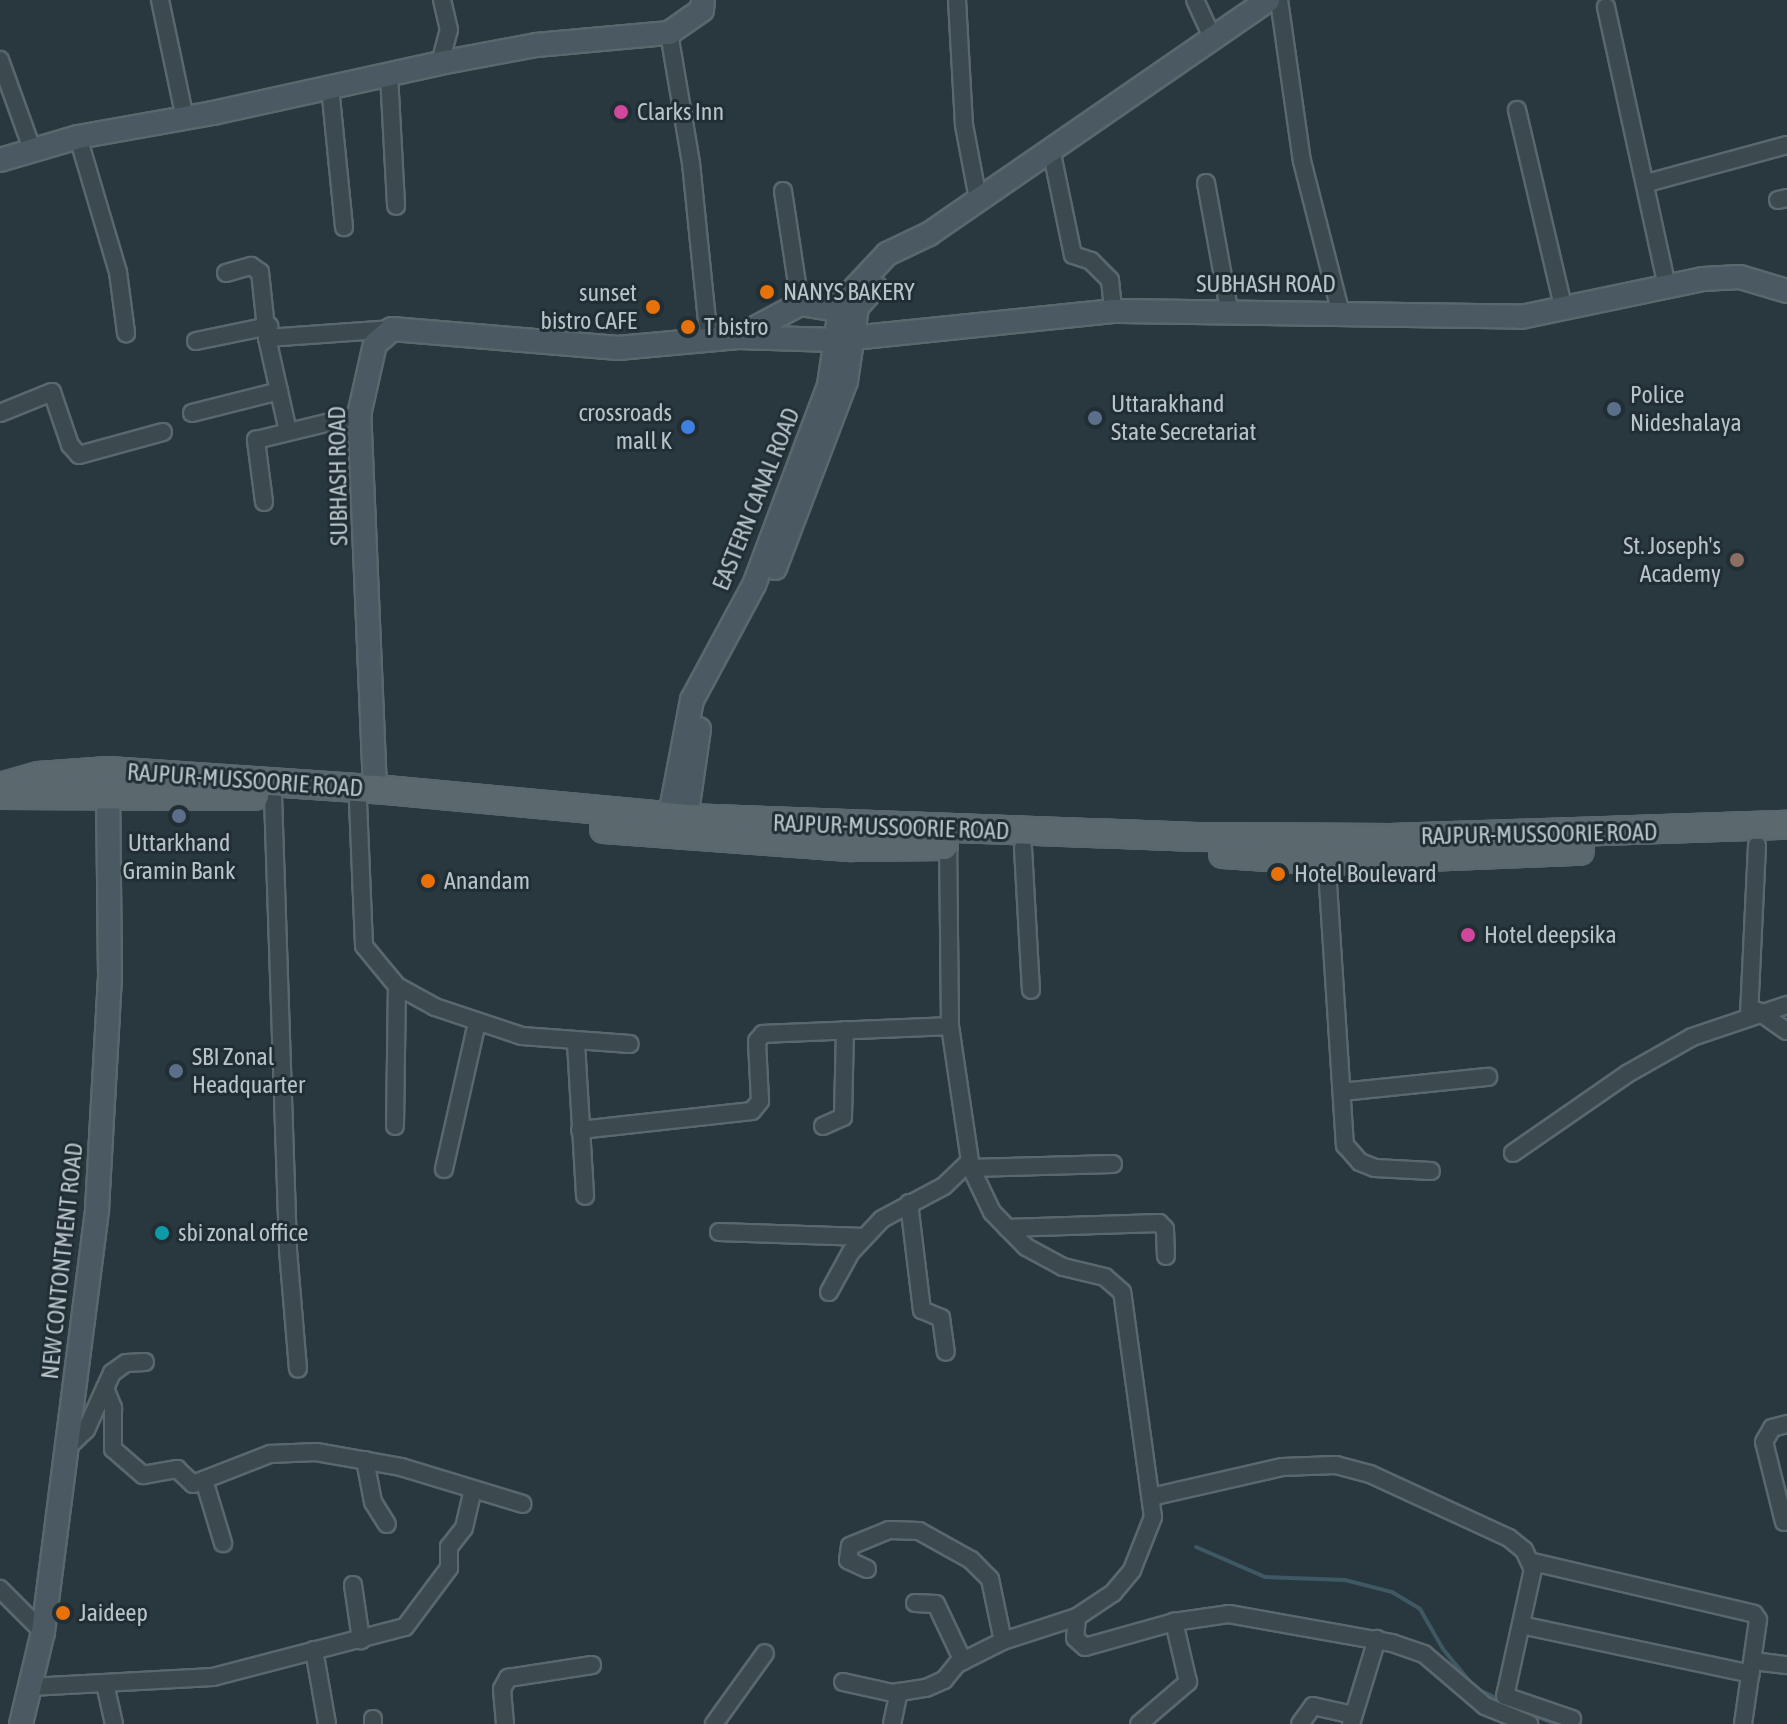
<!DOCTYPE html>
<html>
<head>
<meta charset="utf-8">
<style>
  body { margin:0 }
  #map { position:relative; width:1787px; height:1724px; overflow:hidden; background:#29383f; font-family:"Asap Condensed",sans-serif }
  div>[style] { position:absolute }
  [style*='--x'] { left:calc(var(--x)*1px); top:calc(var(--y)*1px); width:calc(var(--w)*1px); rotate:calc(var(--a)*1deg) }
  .stream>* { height:4px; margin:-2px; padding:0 2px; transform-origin:2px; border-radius:2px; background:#3e5864 }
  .roads { filter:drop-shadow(2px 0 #5a676c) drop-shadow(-2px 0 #5a676c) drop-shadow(0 2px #5a676c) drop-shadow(0 -2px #5a676c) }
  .street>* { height:16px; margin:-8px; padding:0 8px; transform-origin:8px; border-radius:8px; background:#3c494f }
  .secondary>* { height:22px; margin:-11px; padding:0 11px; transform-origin:11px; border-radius:11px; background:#4b5a62 }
  .primary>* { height:26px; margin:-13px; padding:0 13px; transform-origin:13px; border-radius:13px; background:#5b696f }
  .dots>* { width:22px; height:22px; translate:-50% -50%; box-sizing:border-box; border:4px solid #212e34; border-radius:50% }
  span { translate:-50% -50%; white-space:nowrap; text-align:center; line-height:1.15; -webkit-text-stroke:6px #212e34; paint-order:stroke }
  .poi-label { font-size:24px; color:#b9c4c9 }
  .left { translate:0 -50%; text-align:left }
  .right { translate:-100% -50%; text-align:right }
  .street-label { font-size:24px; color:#b9c4c9 }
</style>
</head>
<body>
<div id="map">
  <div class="stream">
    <div style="--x:1196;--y:1547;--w:75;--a:23.5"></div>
    <div style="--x:1265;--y:1577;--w:80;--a:2.1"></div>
    <div style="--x:1345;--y:1580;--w:49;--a:14.3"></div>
    <div style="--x:1392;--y:1592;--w:33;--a:31"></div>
    <div style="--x:1420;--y:1609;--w:46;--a:60.1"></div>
    <div style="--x:1443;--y:1649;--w:50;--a:50.6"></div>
    <div style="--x:1475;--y:1688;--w:29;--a:25"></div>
    <div style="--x:1524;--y:1711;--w:33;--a:23"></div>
  </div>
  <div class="roads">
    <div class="street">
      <div style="--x:160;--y:0;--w:122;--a:78.1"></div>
      <div style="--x:957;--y:0;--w:125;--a:86.8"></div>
      <div style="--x:964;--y:125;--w:75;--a:79.3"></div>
      <div style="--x:1195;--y:0;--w:43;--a:65.2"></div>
      <div style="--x:1279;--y:0;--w:163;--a:81.9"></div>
      <div style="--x:1302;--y:161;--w:154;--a:75.7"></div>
      <div style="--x:1606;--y:7;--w:287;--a:77.7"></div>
      <div style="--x:669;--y:33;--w:132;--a:80.4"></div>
      <div style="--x:691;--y:163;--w:178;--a:84.2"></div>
      <div style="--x:0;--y:60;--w:95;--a:70.2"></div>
      <div style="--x:440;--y:63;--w:34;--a:-75"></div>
      <div style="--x:449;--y:30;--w:31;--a:-103"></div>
      <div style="--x:389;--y:75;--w:131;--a:86.9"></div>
      <div style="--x:330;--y:87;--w:141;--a:84.3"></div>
      <div style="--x:1517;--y:110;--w:206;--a:76.8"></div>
      <div style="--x:78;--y:137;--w:141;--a:73.5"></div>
      <div style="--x:118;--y:272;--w:62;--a:82.5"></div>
      <div style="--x:1051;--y:149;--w:108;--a:78.3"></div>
      <div style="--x:1073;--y:255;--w:19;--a:18"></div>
      <div style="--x:1091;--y:261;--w:27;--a:45"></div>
      <div style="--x:1110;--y:280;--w:31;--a:84"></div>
      <div style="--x:1206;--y:183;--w:128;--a:79.7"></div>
      <div style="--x:1647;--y:183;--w:145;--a:-15.2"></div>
      <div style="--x:783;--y:191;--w:114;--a:81.4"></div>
      <div style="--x:1778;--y:200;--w:9;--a:-13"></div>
      <div style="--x:226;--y:273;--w:26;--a:-16"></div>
      <div style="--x:251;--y:266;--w:11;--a:34"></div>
      <div style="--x:260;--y:272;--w:66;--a:83.9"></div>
      <div style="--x:267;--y:338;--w:95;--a:77.3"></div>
      <div style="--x:267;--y:338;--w:126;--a:-4.1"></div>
      <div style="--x:196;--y:341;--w:75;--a:-11.6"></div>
      <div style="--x:0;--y:413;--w:56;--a:-22"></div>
      <div style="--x:52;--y:392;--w:56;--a:71.2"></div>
      <div style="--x:70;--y:445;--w:13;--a:48"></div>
      <div style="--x:79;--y:455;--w:87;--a:-15.3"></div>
      <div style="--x:192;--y:413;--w:90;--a:-14.2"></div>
      <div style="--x:264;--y:502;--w:63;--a:-97.4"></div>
      <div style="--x:256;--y:440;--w:106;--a:-13.6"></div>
      <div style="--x:273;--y:796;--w:454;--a:88.1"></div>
      <div style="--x:288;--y:1250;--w:119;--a:85.2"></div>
      <div style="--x:358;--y:802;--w:144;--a:87.6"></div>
      <div style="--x:364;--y:946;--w:52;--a:50.5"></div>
      <div style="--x:397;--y:986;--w:43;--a:28.9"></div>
      <div style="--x:435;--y:1007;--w:92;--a:18.4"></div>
      <div style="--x:522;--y:1036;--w:108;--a:4.2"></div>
      <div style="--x:1023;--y:848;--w:142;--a:86.8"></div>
      <div style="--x:1326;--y:853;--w:293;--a:86.3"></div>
      <div style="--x:1345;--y:1145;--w:23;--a:49"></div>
      <div style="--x:1360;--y:1162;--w:16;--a:22"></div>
      <div style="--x:1375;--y:1168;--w:56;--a:3.1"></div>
      <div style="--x:1758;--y:1011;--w:35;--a:35"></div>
      <div style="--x:1749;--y:1015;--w:170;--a:-87.3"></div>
      <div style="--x:576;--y:1043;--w:153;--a:86.6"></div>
      <div style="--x:1342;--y:1092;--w:147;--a:-5.9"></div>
      <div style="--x:395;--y:1126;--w:140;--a:-89.2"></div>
      <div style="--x:823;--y:1126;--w:22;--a:-24"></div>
      <div style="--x:843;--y:1117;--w:87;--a:-88.7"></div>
      <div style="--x:580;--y:1130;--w:173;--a:-6.3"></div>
      <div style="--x:752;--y:1111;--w:13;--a:-51"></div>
      <div style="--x:760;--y:1101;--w:60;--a:-92.9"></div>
      <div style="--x:757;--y:1041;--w:9;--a:-49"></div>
      <div style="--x:763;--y:1034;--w:187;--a:-2.4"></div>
      <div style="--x:1513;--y:1153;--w:139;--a:-34.7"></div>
      <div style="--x:1627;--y:1074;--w:75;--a:-29.6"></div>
      <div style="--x:1692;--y:1037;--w:100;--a:-18.6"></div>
      <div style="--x:971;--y:1168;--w:142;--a:-1.6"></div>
      <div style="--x:444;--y:1169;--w:150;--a:-77.3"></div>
      <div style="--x:909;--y:1203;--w:108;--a:83.1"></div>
      <div style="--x:922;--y:1310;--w:21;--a:23"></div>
      <div style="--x:941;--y:1318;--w:34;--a:82"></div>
      <div style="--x:1007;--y:1228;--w:152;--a:-1.9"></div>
      <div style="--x:1159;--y:1223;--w:8;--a:45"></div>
      <div style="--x:1165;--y:1229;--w:27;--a:88"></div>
      <div style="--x:719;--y:1232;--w:145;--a:2"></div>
      <div style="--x:829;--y:1292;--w:46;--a:-61.2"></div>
      <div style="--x:851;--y:1252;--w:45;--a:-46.8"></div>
      <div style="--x:882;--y:1219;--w:70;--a:-28"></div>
      <div style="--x:944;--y:1186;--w:35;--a:-44"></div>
      <div style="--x:105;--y:1388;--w:22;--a:68"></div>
      <div style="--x:113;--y:1408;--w:41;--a:90"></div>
      <div style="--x:113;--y:1449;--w:40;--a:41"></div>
      <div style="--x:143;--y:1475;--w:35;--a:-10"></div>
      <div style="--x:177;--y:1469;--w:22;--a:43"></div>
      <div style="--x:193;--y:1484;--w:83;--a:-21.3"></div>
      <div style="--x:270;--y:1454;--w:46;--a:-2.5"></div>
      <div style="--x:316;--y:1452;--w:86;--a:10"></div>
      <div style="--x:401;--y:1467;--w:127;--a:16.9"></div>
      <div style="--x:65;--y:1450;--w:29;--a:-44"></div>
      <div style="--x:86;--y:1430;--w:63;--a:-65.5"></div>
      <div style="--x:112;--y:1373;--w:17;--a:-36"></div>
      <div style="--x:126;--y:1363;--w:19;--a:-3"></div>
      <div style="--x:365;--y:1460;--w:43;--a:79.2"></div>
      <div style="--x:373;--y:1502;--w:26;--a:58"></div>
      <div style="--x:204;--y:1480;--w:66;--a:73.2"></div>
      <div style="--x:1151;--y:1497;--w:134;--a:-12.9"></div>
      <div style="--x:1282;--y:1467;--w:54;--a:-2.1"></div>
      <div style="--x:1336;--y:1465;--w:35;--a:15"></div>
      <div style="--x:1370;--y:1474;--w:153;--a:24.7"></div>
      <div style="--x:1509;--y:1538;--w:19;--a:39"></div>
      <div style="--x:1524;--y:1550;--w:21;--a:65"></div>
      <div style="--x:1533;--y:1569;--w:130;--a:102.4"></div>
      <div style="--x:1505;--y:1696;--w:71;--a:18.9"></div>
      <div style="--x:1784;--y:1522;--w:82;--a:-104"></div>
      <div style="--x:1764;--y:1442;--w:16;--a:-60"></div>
      <div style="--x:1772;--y:1428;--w:16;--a:-15"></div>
      <div style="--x:1533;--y:1562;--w:227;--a:13.2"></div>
      <div style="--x:1754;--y:1614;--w:7;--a:56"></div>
      <div style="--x:1758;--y:1620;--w:105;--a:98.2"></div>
      <div style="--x:867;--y:1569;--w:21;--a:-155"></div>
      <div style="--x:848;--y:1560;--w:14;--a:-82"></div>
      <div style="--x:850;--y:1546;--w:42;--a:-22.3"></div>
      <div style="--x:889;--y:1530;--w:30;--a:2"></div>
      <div style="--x:919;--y:1531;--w:60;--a:29.1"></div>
      <div style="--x:971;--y:1560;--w:27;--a:45"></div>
      <div style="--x:990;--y:1579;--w:63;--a:78.2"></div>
      <div style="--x:353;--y:1585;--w:56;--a:81.7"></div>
      <div style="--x:0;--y:1589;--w:61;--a:45"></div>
      <div style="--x:915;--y:1603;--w:21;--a:3"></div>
      <div style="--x:936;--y:1604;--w:63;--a:64.7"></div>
      <div style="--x:1077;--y:1617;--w:21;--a:95"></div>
      <div style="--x:1075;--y:1638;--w:13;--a:42"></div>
      <div style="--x:1085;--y:1647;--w:92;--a:-15.7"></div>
      <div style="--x:1174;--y:1622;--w:56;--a:-8.3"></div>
      <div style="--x:1229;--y:1614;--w:166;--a:10.1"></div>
      <div style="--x:1392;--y:1643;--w:34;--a:19"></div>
      <div style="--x:1424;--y:1654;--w:80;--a:40.4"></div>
      <div style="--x:1485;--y:1706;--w:48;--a:22.2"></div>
      <div style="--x:1521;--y:1625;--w:235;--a:12"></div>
      <div style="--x:314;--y:1650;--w:75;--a:80"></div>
      <div style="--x:1753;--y:1661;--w:34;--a:7"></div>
      <div style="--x:843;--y:1682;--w:51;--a:12.4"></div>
      <div style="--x:893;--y:1693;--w:33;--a:-9"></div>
      <div style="--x:926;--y:1688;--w:20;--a:-24"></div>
      <div style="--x:944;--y:1680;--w:21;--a:-51"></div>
      <div style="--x:957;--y:1664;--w:51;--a:-26.6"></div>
      <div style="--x:1003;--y:1641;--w:78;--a:-18"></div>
      <div style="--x:1077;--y:1617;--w:43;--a:-33.7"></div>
      <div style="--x:1113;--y:1593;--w:30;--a:-50"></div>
      <div style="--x:1132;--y:1570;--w:57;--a:-68.4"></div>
      <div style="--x:1153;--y:1517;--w:227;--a:-97.8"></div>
      <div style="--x:1122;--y:1292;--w:23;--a:-139"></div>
      <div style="--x:1105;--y:1277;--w:43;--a:-166.6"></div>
      <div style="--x:1063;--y:1267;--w:42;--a:-151.6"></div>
      <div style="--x:1026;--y:1247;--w:49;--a:-134.2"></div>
      <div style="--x:992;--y:1212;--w:49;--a:-115.5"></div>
      <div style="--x:971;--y:1168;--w:144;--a:-98.4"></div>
      <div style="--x:950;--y:1026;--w:180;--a:-90.6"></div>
      <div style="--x:105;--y:1684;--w:41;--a:77.3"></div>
      <div style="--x:30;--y:1687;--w:183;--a:-3.1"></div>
      <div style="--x:213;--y:1677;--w:198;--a:-14.6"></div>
      <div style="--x:405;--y:1627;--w:74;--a:-53.3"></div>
      <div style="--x:449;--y:1568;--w:21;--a:-90"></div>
      <div style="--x:449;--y:1547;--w:24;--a:-52"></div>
      <div style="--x:464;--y:1528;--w:40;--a:-77"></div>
      <div style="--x:373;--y:1719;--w:5;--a:90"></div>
      <div style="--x:505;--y:1724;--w:35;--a:-95"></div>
      <div style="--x:502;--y:1689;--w:13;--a:-61"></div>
      <div style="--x:508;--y:1678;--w:85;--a:-8.8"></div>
      <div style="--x:714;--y:1724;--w:87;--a:-54.3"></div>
      <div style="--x:892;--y:1724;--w:33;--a:-78"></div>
      <div style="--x:1139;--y:1724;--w:65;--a:-40.6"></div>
      <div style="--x:1188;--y:1682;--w:62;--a:-103.1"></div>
      <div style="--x:1300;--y:1724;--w:22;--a:-54"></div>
      <div style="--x:1313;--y:1706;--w:41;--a:12.7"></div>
      <div style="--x:1351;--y:1724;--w:89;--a:-73"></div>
    </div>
    <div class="secondary">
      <div style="--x:0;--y:160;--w:81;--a:-16.4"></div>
      <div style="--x:78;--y:137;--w:137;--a:-10.1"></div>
      <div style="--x:213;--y:113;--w:232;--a:-12.4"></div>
      <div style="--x:440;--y:63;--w:98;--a:-10.6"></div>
      <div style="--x:536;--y:45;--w:134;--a:-5.2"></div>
      <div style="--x:669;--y:33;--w:40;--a:-34.9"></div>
      <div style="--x:702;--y:10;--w:10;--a:-84"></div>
      <div style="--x:740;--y:336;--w:68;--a:-28.1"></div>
      <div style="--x:800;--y:304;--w:38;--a:9"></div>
      <div style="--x:838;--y:310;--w:14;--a:34"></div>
      <div style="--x:775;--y:568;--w:200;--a:-69.2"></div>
      <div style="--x:846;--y:381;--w:75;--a:-81.5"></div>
      <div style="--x:857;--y:307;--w:27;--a:-48"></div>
      <div style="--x:375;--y:789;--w:374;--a:-92.4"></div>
      <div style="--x:359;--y:415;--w:73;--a:-77.3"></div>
      <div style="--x:375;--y:344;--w:23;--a:-41"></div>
      <div style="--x:392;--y:329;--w:227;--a:4.8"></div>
      <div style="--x:618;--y:348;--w:121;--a:-5.2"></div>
      <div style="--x:739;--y:337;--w:94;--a:1.8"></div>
      <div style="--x:833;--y:340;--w:281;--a:-5.9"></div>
      <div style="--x:1113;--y:311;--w:408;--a:0.8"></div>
      <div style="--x:1521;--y:317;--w:186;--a:-11.8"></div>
      <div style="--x:1703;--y:279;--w:37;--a:-3"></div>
      <div style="--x:1740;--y:277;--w:49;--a:16.6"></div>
      <div style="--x:667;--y:831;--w:133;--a:-79.2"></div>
      <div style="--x:692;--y:700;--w:131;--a:-61.7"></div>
      <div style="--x:754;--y:585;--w:214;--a:-69.4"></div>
      <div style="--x:829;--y:385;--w:83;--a:-81.7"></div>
      <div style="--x:841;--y:303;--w:67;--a:-46.8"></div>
      <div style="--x:887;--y:254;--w:47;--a:-25.5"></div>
      <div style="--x:929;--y:234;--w:412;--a:-34.6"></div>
      <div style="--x:684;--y:833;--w:105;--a:-81.8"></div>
      <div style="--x:21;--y:1724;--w:95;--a:-76.6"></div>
      <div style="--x:43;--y:1632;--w:426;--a:-82.7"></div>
      <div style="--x:97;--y:1209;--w:233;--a:-86.8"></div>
      <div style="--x:110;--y:976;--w:178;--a:-90.6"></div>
    </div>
    <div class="primary">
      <div style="--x:0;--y:787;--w:41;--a:-15.8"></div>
      <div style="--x:39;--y:776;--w:69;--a:-4.1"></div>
      <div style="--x:108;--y:771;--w:268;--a:3.9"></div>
      <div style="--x:375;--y:789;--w:313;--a:5.3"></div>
      <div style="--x:687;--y:818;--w:510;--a:2.13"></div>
      <div style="--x:1197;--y:837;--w:193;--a:0.3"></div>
      <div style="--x:1390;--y:838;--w:397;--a:-1.9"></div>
      <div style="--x:2;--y:795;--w:253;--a:0.2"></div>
      <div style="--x:604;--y:829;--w:249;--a:4.2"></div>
      <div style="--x:852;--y:847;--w:92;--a:-0.6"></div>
      <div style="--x:1223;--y:854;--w:104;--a:3.9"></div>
      <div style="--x:1327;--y:861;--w:253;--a:-2.3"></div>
    </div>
  </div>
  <div class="dots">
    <div style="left:621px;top:112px;background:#d1479c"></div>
    <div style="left:767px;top:292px;background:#e8710a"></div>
    <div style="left:653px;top:307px;background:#e8710a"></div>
    <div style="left:688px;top:327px;background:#e8710a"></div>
    <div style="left:1614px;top:409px;background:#5c6f8a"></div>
    <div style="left:1095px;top:418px;background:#5c6f8a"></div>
    <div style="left:688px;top:427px;background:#3f7fe0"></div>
    <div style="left:1737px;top:560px;background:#8d6e63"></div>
    <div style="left:179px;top:816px;background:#5c6f8a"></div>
    <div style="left:1278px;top:874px;background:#e8710a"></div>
    <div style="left:428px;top:881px;background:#e8710a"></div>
    <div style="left:1468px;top:935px;background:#d1479c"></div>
    <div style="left:176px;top:1071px;background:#5c6f8a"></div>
    <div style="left:162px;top:1233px;background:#0f9aa8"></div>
    <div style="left:63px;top:1613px;background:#e8710a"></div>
  </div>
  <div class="poi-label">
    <span class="left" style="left:637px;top:112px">Clarks Inn</span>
    <span class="left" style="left:783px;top:292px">NANYS BAKERY</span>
    <span class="right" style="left:637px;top:307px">sunset<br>bistro CAFE</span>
    <span class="left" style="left:704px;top:327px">T bistro</span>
    <span class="left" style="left:1630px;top:409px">Police<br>Nideshalaya</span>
    <span class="left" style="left:1111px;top:418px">Uttarakhand<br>State Secretariat</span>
    <span class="right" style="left:672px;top:427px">crossroads<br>mall K</span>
    <span class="right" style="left:1721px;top:560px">St. Joseph's<br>Academy</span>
    <span style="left:179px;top:857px">Uttarkhand<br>Gramin Bank</span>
    <span class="left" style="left:1294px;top:874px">Hotel Boulevard</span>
    <span class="left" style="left:444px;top:881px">Anandam</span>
    <span class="left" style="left:1484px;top:935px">Hotel deepsika</span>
    <span class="left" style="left:192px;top:1071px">SBI Zonal<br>Headquarter</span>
    <span class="left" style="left:178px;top:1233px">sbi zonal office</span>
    <span class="left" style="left:79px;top:1613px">Jaideep</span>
  </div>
  <div class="street-label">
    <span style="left:1266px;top:284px">SUBHASH ROAD</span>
    <span style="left:338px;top:476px;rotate:-91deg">SUBHASH ROAD</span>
    <span style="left:756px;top:499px;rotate:-68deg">EASTERN CANAL ROAD</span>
    <span style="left:245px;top:780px;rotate:4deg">RAJPUR-MUSSOORIE ROAD</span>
    <span style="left:891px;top:827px;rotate:2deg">RAJPUR-MUSSOORIE ROAD</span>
    <span style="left:1539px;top:834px;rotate:-1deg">RAJPUR-MUSSOORIE ROAD</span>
    <span style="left:62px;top:1261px;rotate:-84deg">NEW CONTONTMENT ROAD</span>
  </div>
</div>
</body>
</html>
